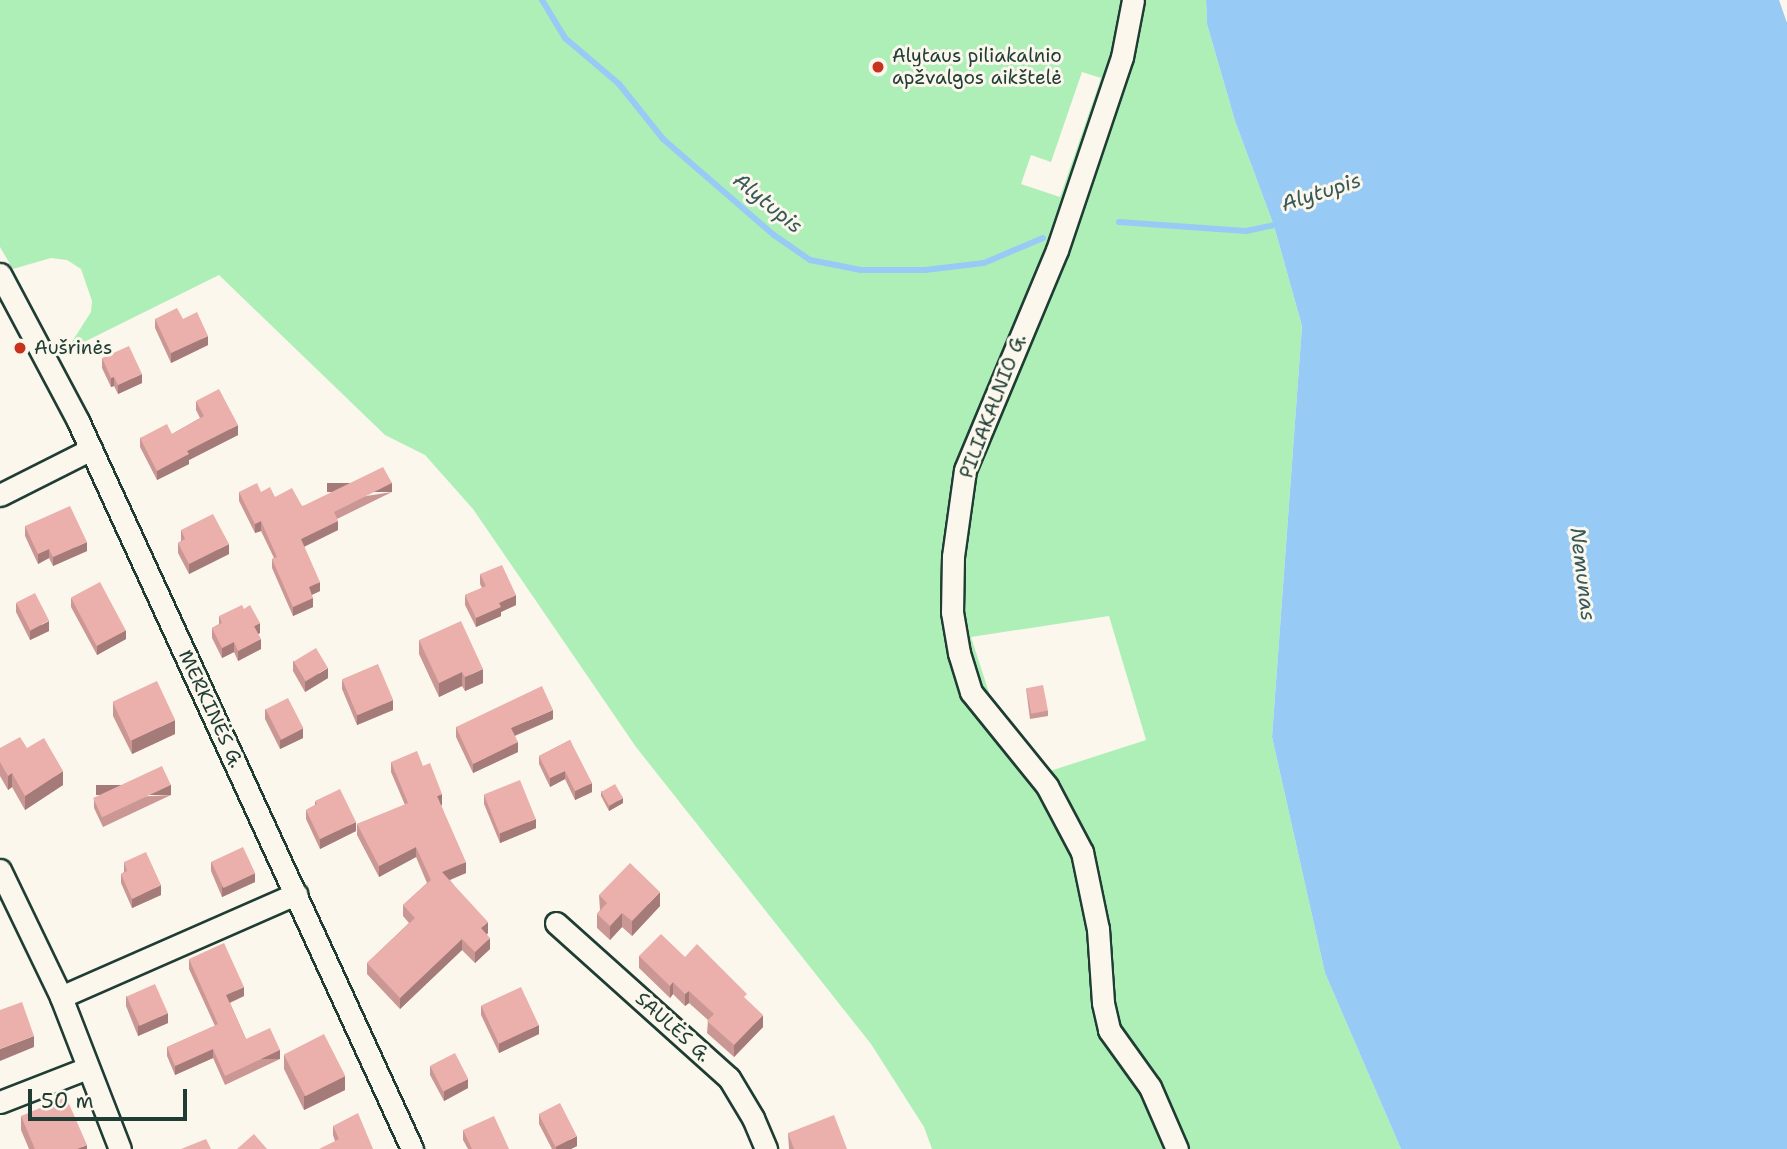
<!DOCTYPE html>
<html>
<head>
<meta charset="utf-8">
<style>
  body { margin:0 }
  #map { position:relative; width:1787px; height:1149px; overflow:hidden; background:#fbf7ec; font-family:"Shantell Sans",sans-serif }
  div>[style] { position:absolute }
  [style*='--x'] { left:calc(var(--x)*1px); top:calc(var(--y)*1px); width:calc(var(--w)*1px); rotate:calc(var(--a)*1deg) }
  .green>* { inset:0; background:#aeefb8 }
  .water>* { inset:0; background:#97cbf5 }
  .stream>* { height:6px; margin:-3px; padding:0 3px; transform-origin:3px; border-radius:3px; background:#97cbf5 }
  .roads { filter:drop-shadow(2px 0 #1f3d34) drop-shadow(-2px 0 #1f3d34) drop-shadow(0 2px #1f3d34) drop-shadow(0 -2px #1f3d34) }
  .minor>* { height:21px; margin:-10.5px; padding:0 10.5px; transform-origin:10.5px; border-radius:10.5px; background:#fbf7ec }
  .wall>* { inset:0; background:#ca9794 }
  .shaded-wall>* { inset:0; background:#a47b78; transform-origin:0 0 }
  .building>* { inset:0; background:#ebb0ac; transform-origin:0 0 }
  .dots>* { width:19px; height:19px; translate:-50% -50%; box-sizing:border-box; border:4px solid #fbf7ec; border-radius:50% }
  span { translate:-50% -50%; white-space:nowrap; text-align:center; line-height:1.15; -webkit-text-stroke:6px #fbf7ec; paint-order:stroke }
  .poi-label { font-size:19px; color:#1f3d34 }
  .left { translate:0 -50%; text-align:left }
  .street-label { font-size:19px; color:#1f3d34 }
  .water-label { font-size:21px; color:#37595b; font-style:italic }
  .scale { position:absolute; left:28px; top:1089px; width:159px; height:32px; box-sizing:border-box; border:4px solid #1f3d34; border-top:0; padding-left:9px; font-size:21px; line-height:24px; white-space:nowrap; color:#1f3d34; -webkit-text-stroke:5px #fbf7ec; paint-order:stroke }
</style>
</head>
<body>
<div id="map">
  <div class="green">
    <div style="clip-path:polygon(evenodd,0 0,1206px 0,1207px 24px,1235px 121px,1274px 226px,1302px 326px,1272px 737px,1325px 973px,1401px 1149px,932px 1149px,924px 1127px,871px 1044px,636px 747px,473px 509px,425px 455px,385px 435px,219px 275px,66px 351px,91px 312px,92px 301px,81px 269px,67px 260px,51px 258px,13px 269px,0 247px,0 0,1082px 72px,1101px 78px,1060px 197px,1021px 184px,1031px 155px,1051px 162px,1082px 72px,0 0,1109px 616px,1146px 740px,1050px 771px,993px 705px,971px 637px,1109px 616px)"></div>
  </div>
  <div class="water">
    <div style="clip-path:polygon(1206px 0,1779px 0,1787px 23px,1787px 1149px,1401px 1149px,1325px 973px,1272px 737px,1302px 326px,1274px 226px,1235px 121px,1207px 24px)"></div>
  </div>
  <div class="stream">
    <div style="--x:542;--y:0;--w:44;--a:58.8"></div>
    <div style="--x:565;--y:38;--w:71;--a:40.4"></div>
    <div style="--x:619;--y:84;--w:70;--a:51.3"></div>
    <div style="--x:663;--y:139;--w:147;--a:40.9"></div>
    <div style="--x:774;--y:235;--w:44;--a:34.8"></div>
    <div style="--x:810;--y:260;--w:52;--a:11.1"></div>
    <div style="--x:861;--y:270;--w:64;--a:0"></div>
    <div style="--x:925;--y:270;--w:59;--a:-6.8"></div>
    <div style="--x:984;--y:263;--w:64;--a:-23"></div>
    <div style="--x:1119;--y:222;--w:127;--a:4.1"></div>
    <div style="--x:1246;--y:231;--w:35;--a:-12"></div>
  </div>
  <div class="roads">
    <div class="minor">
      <div style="--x:1133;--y:0;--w:58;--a:100.9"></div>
      <div style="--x:1122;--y:57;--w:204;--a:108.6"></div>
      <div style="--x:1057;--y:250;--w:238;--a:112.7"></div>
      <div style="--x:965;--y:470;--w:87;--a:97.9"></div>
      <div style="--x:953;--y:556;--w:56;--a:91"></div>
      <div style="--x:952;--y:612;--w:42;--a:80.3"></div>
      <div style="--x:959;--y:653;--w:41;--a:72.9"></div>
      <div style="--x:971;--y:692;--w:121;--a:51"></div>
      <div style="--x:1047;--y:786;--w:75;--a:62.1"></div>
      <div style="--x:1082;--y:852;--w:79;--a:78.3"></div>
      <div style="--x:1098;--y:929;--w:74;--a:86.1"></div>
      <div style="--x:1103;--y:1003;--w:28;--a:77"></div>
      <div style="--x:1109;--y:1030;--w:70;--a:54.3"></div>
      <div style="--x:1150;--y:1087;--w:68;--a:66.5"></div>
      <div style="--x:0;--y:274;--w:166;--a:62"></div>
      <div style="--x:78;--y:421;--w:801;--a:65.35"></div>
      <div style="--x:0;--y:495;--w:102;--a:-26.8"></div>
      <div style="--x:0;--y:870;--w:141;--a:64.3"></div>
      <div style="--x:61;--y:997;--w:163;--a:68.8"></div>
      <div style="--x:556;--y:923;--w:232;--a:41.9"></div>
      <div style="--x:729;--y:1078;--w:47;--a:59"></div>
      <div style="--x:753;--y:1118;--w:34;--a:67"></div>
      <div style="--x:61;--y:997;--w:257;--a:-23.7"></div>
      <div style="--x:0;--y:1102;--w:93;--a:-21.3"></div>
    </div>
  </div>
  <div class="wall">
    <div style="clip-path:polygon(155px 319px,183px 319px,208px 345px,171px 363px,155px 328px)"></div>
    <div style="clip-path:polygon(102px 358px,142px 383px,118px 394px,114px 386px,111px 387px,102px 368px)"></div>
    <div style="clip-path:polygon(196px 401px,238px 435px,189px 460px,189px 464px,157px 480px,140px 447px,140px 438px,172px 434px,200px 418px,196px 410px)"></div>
    <div style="clip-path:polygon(239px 492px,261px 492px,302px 506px,392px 492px,337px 519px,338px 530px,304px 547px,320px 591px,312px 595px,313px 607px,293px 616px,272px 568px,272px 559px,274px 558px,261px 531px,255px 533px,239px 501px)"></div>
    <div style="clip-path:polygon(25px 526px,87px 551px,53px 566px,49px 558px,38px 564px,25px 536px)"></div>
    <div style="clip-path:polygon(181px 530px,229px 554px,189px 574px,178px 553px,178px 543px,181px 541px)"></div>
    <div style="clip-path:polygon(480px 574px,516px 605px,501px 612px,501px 616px,476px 627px,465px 605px,465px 595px,482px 588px,480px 584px)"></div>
    <div style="clip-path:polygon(71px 598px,126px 639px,97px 655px,71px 607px)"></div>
    <div style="clip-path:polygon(16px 603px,49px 631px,30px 640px,16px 612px)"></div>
    <div style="clip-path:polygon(219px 616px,260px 633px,258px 634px,261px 649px,238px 661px,234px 652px,222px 658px,212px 638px,212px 628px,219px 624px)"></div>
    <div style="clip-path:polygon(419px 640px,483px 683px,465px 691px,462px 686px,439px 697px,419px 654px)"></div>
    <div style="clip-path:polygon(293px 661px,328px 678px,305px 692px,293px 671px)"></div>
    <div style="clip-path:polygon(342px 680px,393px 710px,357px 725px,342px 689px)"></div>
    <div style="clip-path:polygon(1026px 688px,1048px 711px,1048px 716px,1030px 719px)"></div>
    <div style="clip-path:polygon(113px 702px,175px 734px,132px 754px,113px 716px)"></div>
    <div style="clip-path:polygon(265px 709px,303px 738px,280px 749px,265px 719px)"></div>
    <div style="clip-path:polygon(553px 719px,515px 736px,518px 752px,473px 773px,456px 737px,456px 727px)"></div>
    <div style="clip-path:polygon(570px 740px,592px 792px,575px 800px,565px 779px,550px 787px,539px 764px,539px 756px)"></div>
    <div style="clip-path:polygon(0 748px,27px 748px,63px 785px,25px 810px,12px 787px,8px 790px,0 776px)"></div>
    <div style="clip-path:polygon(391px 762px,423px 766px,442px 805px,441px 805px,466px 873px,450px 880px,488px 933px,487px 934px,490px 949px,475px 963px,462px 950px,400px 1009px,367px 974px,367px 963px,409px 923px,403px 916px,403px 905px,427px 883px,416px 857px,379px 877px,357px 835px,357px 824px,405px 805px,391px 772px)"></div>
    <div style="clip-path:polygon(601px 791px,623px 803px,609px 811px,601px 796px)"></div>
    <div style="clip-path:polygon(171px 795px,103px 827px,94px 808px,94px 799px)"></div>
    <div style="clip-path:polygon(484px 795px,536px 828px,500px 843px,484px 804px)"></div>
    <div style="clip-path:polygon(315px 801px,356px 831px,320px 849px,306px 819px,306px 810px,315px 805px)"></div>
    <div style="clip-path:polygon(124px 862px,161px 895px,132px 908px,121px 883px,121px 874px,124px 872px)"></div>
    <div style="clip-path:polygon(211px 862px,255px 882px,222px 897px,211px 871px)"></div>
    <div style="clip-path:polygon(599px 895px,660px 906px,632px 936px,622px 927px,610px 940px,597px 928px,597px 914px,600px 910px)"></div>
    <div style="clip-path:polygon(639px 956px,685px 957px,763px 1027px,734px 1057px,707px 1033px,708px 1020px,689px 1003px,685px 1006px,673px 994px,670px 998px,639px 968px)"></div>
    <div style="clip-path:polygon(189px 959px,244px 996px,230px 1003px,246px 1039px,280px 1059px,225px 1085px,213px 1058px,175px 1075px,167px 1056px,167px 1047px,215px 1026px,189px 969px)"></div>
    <div style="clip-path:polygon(126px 996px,168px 1023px,138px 1036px,126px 1006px)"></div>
    <div style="clip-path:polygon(481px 1006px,539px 1034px,499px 1053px,481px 1015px)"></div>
    <div style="clip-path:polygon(284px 1055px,345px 1090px,304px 1110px,284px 1069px)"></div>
    <div style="clip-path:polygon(430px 1066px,468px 1088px,444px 1101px,430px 1075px)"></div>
    <div style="clip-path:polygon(539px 1114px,577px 1146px,571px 1149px,552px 1149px,539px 1124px)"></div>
    <div style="clip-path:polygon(21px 1116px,87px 1149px,29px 1149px,21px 1130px)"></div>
    <div style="clip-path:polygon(333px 1126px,373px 1149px,335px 1141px,333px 1135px)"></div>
    <div style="clip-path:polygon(463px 1130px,509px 1149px,468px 1149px,463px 1140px)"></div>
    <div style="clip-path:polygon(788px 1133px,847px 1149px,789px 1149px)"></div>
  </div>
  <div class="shaded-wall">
    <div style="clip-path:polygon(208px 336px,208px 345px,171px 363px,171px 353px)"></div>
    <div style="clip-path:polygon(142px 374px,142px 383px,118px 394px,118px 385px)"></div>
    <div style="clip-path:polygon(114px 377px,114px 386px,111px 387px,111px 378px)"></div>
    <div style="clip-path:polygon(238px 425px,238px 435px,189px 460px,189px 464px,157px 480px,157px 471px,187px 451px)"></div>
    <div style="left:392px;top:483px;width:9px;height:65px;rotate:90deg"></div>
    <div style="clip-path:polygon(261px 521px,261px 531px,255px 533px,255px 524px)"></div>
    <div style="clip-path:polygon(338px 521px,338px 530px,301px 548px,301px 539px)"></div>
    <div style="clip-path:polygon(87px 542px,87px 551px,53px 566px,53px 557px)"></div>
    <div style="clip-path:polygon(229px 544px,229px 554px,189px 574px,189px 564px)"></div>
    <div style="clip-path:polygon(49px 549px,49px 558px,38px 564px,38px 554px)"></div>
    <div style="clip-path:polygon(320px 582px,320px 591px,309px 596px,309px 587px)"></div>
    <div style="clip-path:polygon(516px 595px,516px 605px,501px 612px,501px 616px,476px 627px,476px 618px,499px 603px)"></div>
    <div style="clip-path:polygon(313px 598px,313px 607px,293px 616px,293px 607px)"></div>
    <div style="clip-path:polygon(49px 621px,49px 631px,30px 640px,30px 631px)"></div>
    <div style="clip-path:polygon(260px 623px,260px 633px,254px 636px,254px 626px)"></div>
    <div style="clip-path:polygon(126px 630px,126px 639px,97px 655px,97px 645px)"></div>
    <div style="clip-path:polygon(261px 639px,261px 649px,238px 661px,238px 651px)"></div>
    <div style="clip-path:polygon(234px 642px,234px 652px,222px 658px,222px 648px)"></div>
    <div style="clip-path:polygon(328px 668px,328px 678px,305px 692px,305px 682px)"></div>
    <div style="clip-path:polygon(483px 669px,483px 683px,465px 691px,465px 677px)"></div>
    <div style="clip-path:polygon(462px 672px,462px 686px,439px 697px,439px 683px)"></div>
    <div style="clip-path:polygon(393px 700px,393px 710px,357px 725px,357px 715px)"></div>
    <div style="clip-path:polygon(553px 710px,553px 719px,511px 737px,511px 728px)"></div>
    <div style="clip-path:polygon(175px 720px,175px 734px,132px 754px,132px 740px)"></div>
    <div style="clip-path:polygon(303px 728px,303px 738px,280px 749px,280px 740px)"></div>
    <div style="clip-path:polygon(518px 742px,518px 752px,473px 773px,473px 764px)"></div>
    <div style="clip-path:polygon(63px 771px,63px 785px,25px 810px,25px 796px)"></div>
    <div style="clip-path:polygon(565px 771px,565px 779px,550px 787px,550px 778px)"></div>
    <div style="clip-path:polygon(12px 773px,12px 787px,8px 790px,8px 776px)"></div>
    <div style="clip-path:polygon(592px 783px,592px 792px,575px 800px,575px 791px)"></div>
    <div style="left:171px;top:785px;width:10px;height:75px;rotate:90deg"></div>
    <div style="clip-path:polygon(442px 794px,442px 805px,437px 807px,437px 796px)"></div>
    <div style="clip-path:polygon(623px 798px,623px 803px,609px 811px,609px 806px)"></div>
    <div style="clip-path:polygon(536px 819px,536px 828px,500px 843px,500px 833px)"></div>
    <div style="clip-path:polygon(356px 822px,356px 831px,320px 849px,320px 839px)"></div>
    <div style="clip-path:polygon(416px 847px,416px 857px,379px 877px,379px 866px)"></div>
    <div style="clip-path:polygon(466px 862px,466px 873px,442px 883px,442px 872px)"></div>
    <div style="clip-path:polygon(255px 873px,255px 882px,222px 897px,222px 887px)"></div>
    <div style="clip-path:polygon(161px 885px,161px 895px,132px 908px,132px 899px)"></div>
    <div style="clip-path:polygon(660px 892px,660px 906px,632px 936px,632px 921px)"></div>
    <div style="clip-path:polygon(622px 913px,622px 927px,610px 940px,610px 926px)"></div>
    <div style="clip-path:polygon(488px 922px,488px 933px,481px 939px,481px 928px)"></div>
    <div style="clip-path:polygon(490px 938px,490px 949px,475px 963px,475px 952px)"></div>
    <div style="clip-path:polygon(462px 939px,462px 950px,400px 1009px,400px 998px)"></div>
    <div style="clip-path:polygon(673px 982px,673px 994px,670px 998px,670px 986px)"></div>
    <div style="clip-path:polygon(244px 987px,244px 996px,226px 1004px,226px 995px)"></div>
    <div style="clip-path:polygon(689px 991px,689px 1003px,685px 1006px,685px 994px)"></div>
    <div style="clip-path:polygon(168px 1013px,168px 1023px,138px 1036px,138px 1026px)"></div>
    <div style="clip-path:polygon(763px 1015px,763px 1027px,734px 1057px,734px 1045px)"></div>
    <div style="clip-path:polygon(539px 1025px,539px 1034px,499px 1053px,499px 1043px)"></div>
    <div style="clip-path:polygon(34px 1036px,34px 1047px,0 1061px,0 1049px)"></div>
    <div style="clip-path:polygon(213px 1049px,213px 1058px,175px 1075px,175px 1066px)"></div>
    <div style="left:280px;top:1050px;width:9px;height:61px;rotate:90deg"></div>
    <div style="clip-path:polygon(345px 1076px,345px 1090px,304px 1110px,304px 1096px)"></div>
    <div style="clip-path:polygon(468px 1079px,468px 1088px,444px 1101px,444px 1091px)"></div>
    <div style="clip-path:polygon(577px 1136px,577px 1146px,571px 1149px,556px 1149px,556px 1147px)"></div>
    <div style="clip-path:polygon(87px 1145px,87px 1149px,77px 1149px)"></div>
  </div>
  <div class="building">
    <div style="clip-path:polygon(177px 308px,183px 319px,197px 312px,208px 336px,171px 353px,155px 319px)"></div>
    <div style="clip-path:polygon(129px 346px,142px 374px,118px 385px,114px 377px,111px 378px,102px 358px)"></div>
    <div style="clip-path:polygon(219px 389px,238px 425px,187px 451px,189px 454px,157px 471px,140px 438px,167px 424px,172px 434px,204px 416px,196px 401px)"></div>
    <div style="clip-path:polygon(383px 467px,392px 483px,334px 512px,338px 521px,301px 539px,320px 582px,309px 587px,313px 598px,293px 607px,272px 559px,277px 557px,261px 521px,255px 524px,239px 492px,257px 483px,261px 492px,270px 487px,275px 497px,292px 488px,302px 506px,305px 505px)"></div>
    <div style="clip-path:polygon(70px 506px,87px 542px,53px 557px,49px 549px,38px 554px,25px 526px)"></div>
    <div style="clip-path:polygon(213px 514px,229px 544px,189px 564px,178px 543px,185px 539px,181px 530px)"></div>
    <div style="clip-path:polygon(502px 565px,516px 595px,499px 603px,501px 607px,476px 618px,465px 595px,486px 586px,480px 574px)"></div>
    <div style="left:100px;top:582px;width:55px;height:33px;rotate:62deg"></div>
    <div style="left:35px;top:593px;width:31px;height:21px;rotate:63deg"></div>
    <div style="clip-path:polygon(242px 605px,244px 609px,250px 605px,260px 623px,254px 626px,261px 639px,238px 651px,234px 642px,222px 648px,212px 628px,222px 623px,219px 616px)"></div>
    <div style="clip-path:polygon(461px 621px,483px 669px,465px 677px,462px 672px,439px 683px,419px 640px)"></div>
    <div style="left:316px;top:648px;width:23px;height:26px;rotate:59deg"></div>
    <div style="left:378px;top:664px;width:39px;height:39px;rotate:67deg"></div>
    <div style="left:157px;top:681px;width:43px;height:49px;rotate:65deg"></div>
    <div style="left:1043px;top:685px;width:26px;height:17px;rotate:79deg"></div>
    <div style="clip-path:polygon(542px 686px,553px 710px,511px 728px,518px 742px,473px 764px,456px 727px)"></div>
    <div style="left:288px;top:698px;width:34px;height:25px;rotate:63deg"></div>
    <div style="clip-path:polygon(20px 737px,27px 748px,44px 738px,63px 771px,25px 796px,12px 773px,8px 776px,0 762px,0 748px)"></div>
    <div style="clip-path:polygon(570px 740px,592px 783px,575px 791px,565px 771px,550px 778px,539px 756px)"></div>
    <div style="clip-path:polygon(417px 751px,423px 766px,430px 763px,442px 794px,437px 796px,466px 862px,442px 872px,488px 922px,481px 928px,490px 938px,475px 952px,462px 939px,400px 998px,367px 963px,415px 918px,403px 905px,431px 880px,416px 847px,379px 866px,357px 824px,408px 803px,391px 762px)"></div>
    <div style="left:162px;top:766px;width:21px;height:76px;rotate:65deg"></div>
    <div style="left:520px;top:780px;width:42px;height:39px;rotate:68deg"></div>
    <div style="left:615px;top:784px;width:16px;height:16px;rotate:60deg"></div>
    <div style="clip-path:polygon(340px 789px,356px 822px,320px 839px,306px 810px,317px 804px,315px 801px)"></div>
    <div style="left:243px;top:847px;width:29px;height:35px;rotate:65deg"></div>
    <div style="clip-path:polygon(146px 852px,161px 885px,132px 899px,121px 874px,127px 871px,124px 862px)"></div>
    <div style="clip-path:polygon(630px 863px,660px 892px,632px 921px,622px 913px,610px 926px,597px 914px,607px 903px,599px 895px)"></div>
    <div style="clip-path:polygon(661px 934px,685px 957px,697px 944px,747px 994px,744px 997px,763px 1015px,734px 1045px,707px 1021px,714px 1014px,689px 991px,685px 994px,673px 982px,670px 986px,639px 956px)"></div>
    <div style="clip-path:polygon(224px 943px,244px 987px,226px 995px,246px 1039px,270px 1028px,280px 1050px,225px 1076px,213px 1049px,175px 1066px,167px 1047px,218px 1024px,189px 959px)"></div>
    <div style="left:155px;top:984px;width:32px;height:31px;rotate:66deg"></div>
    <div style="left:521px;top:987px;width:42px;height:44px;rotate:65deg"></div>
    <div style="clip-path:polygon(22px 1002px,34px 1036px,0 1049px,0 1010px)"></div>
    <div style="left:324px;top:1034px;width:47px;height:45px;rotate:63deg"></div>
    <div style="left:455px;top:1053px;width:29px;height:28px;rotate:63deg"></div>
    <div style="clip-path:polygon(66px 1097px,87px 1145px,77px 1149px,35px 1149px,21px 1116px)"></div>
    <div style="left:560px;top:1103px;width:37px;height:24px;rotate:63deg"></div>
    <div style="clip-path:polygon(358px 1113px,373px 1149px,319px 1149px,339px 1139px,333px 1126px)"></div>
    <div style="clip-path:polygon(834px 1115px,847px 1149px,794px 1149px,788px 1133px)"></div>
    <div style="clip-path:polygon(494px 1116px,509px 1149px,472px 1149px,463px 1130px)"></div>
    <div style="clip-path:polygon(254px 1134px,267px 1149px,237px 1149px)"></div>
    <div style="clip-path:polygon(206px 1139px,211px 1149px,181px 1149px)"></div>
  </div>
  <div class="dots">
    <div style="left:878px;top:67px;background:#c8321e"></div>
    <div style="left:20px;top:348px;background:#c8321e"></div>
  </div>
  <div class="poi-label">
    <span class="left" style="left:892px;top:67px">Alytaus piliakalnio<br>apžvalgos aikštelė</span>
    <span class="left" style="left:34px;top:348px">Aušrinės</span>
  </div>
  <div class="street-label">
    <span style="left:993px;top:406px;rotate:-69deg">PILIAKALNIO G.</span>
    <span style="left:211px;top:709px;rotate:65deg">MERKINĖS G.</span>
    <span style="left:673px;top:1027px;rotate:42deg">SAULĖS G.</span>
  </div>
  <div class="water-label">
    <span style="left:1321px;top:192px;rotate:-18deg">Alytupis</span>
    <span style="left:768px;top:203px;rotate:39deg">Alytupis</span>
    <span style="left:1583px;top:574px;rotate:83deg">Nemunas</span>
  </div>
  <div class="scale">50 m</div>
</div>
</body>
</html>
